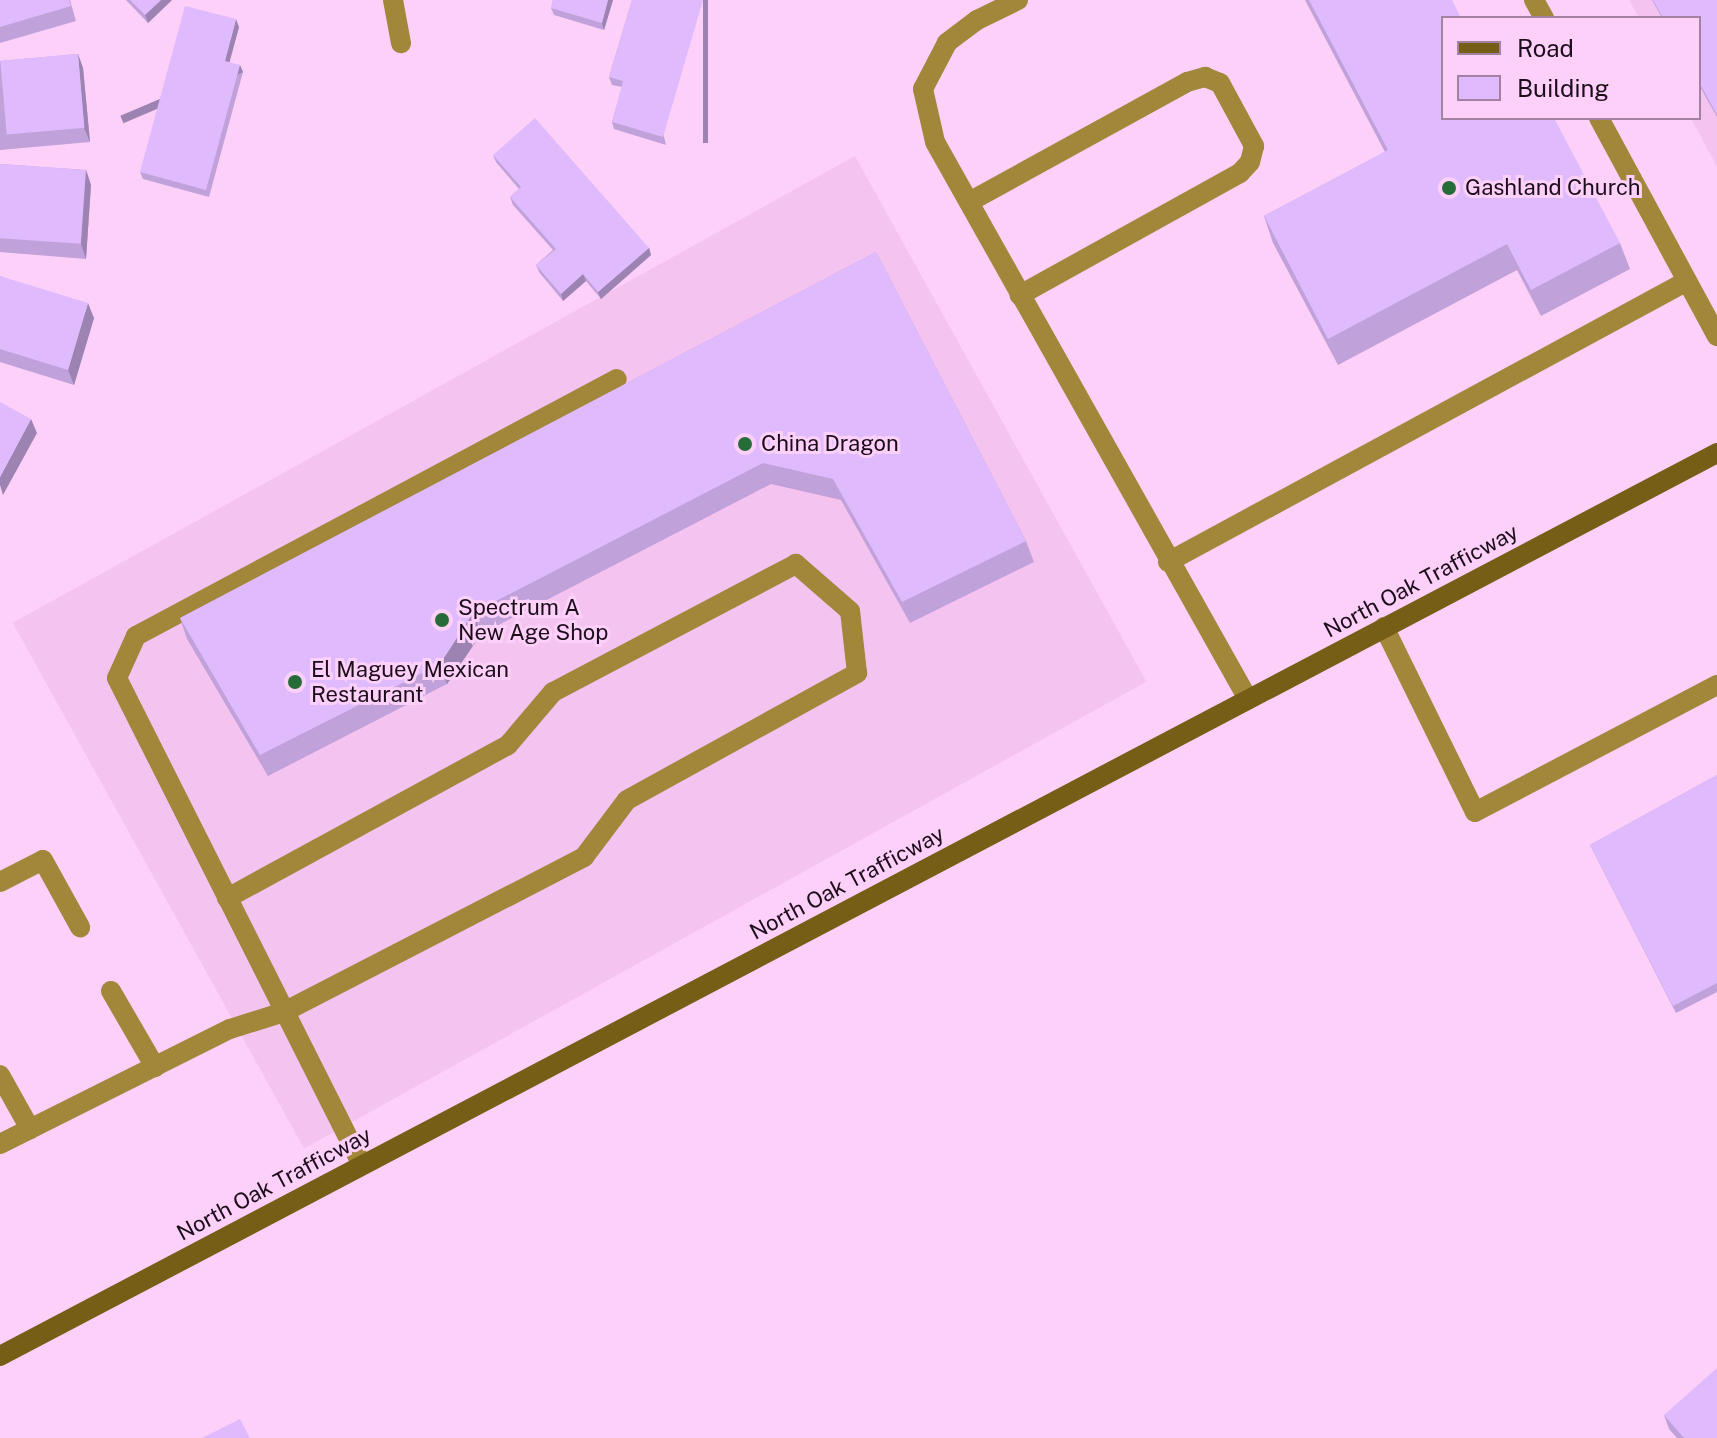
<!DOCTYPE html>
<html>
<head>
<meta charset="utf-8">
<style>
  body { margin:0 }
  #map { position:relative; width:1717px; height:1438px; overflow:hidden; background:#fcd0f8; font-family:"Public Sans",sans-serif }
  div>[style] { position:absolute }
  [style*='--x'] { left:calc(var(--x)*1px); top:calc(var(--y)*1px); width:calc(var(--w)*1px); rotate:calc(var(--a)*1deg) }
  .built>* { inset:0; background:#f5c3f0; transform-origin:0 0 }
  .service>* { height:20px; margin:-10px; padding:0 10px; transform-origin:10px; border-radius:10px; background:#a2863a }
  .minor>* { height:20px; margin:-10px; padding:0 10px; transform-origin:10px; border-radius:10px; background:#a2863a }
  .secondary>* { height:20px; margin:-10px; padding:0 10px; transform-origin:10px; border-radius:10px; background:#765e16 }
  .wall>* { inset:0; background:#c0a1da }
  .shaded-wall>* { inset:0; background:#9c83b2; transform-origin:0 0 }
  .building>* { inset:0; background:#dfbbfe; transform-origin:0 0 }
  .dots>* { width:22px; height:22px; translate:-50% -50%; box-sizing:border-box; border:4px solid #fcd0f8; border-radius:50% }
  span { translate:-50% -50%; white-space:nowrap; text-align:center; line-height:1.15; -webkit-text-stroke:6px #fcd0f8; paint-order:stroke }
  .poi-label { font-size:22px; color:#1c0d1b }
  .left { translate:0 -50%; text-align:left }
  .street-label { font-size:22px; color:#1c0d1b }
  .legend { position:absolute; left:1441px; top:16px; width:260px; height:104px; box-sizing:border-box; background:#fcd0f8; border:2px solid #a282a0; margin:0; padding:10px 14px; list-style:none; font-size:24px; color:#1c0d1b }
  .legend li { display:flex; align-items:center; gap:16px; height:40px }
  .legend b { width:40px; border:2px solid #a282a0 }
</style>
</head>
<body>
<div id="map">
  <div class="built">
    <div style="clip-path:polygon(1629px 0,1717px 0,1717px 167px,1691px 118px,1699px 118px,1699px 18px,1639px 18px)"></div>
    <div style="left:855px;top:156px;width:601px;height:963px;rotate:61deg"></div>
  </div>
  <div class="service">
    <div style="--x:1018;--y:0;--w:46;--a:154"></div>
    <div style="--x:977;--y:20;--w:38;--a:143"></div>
    <div style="--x:947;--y:43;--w:52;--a:117.6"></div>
    <div style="--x:923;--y:89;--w:54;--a:77.2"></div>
    <div style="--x:935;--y:142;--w:639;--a:60.67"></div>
    <div style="--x:1534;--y:0;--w:21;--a:61"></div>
    <div style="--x:1599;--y:118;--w:248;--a:61.6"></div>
    <div style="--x:969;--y:202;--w:249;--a:-28.8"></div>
    <div style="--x:1187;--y:82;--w:19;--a:-16"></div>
    <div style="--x:1205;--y:77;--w:16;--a:22"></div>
    <div style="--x:1220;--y:83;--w:72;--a:61.6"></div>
    <div style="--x:1254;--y:146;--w:16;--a:104"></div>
    <div style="--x:1250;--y:162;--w:15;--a:132"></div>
    <div style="--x:1240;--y:173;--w:252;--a:151"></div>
    <div style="--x:1168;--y:562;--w:590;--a:-28.43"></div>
    <div style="--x:1384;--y:627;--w:206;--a:63.8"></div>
    <div style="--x:1475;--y:812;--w:273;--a:-27.7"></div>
    <div style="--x:0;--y:882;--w:48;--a:-27.1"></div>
    <div style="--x:43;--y:860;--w:77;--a:61.1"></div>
    <div style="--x:111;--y:991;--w:88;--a:59.9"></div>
    <div style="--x:0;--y:1075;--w:62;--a:60.9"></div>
    <div style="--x:0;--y:1144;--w:257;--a:-26.6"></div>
    <div style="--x:230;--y:1029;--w:57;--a:-17.5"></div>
    <div style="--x:284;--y:1012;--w:338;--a:-27.3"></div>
    <div style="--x:584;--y:857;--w:71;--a:-53"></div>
    <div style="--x:627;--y:800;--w:263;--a:-28.9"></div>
    <div style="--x:857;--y:673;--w:62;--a:-96.4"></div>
    <div style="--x:850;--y:611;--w:72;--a:-139"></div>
    <div style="--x:796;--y:564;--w:275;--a:152.2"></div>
    <div style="--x:553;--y:692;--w:70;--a:130.3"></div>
    <div style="--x:508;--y:745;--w:320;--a:151.4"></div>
    <div style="--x:362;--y:1165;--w:545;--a:-116.71"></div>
    <div style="--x:117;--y:678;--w:46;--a:-65.7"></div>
    <div style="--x:136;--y:636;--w:545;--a:-28.12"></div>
  </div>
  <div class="minor">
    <div style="--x:393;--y:0;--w:44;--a:79.5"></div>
  </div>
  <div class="secondary">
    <div style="--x:0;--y:1356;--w:1940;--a:-27.74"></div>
  </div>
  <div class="wall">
    <div style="clip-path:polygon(0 0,70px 0,76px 21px,0 43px)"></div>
    <div style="clip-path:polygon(126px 0,172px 0,148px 23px)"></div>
    <div style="clip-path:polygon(553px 0,613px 0,604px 30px,554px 15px,551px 8px)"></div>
    <div style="clip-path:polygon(632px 0,666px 145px,614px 129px,612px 122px,622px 87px,612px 85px,609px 77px)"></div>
    <div style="clip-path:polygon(1305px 0,1452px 0,1443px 18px,1620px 243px,1630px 269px,1541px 316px,1517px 270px,1338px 365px,1273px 243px,1264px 216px,1385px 152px)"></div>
    <div style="clip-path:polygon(1652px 0,1717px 0,1717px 117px,1699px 85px,1699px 18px,1662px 18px)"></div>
    <div style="clip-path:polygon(239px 27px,229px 62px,243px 72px,209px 197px,143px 179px,140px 172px)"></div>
    <div style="clip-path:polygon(78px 54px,83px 68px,90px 142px,0 150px,0 61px)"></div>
    <div style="clip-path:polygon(493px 155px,649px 248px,651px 255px,601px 299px,586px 281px,563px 301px,539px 272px,536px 265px,553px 250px,513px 205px,510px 197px,519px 189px,496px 162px)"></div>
    <div style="clip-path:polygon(0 164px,86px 170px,91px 185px,86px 259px,0 252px)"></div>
    <div style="clip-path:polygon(876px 252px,1026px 541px,1034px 562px,910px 623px,841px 500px,771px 484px,481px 634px,447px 684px,268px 776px,187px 639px,180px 618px)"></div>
    <div style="clip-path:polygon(0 276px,94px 318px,74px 385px,0 362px)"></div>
    <div style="clip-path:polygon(1717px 775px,1717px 992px,1676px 1013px,1590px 845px)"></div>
    <div style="clip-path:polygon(1664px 1415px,1717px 1438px,1677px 1438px,1669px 1429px)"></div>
  </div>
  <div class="shaded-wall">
    <div style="clip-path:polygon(161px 0,172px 0,148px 23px,145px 15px)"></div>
    <div style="clip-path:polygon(608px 0,613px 0,604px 30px,602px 23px)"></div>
    <div style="left:703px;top:0;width:5px;height:143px"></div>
    <div style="clip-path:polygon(236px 19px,239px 27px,228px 68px,225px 61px)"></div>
    <div style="clip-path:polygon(78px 54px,83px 68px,90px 142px,84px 128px)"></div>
    <div style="left:240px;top:65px;width:8px;height:130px;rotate:67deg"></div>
    <div style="clip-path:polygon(86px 170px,91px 185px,86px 259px,81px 244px)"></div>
    <div style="clip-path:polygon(649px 248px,651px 255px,601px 299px,598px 292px)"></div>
    <div style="clip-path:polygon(583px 274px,586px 281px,563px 301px,561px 294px)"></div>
    <div style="clip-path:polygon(88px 303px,94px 318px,74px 385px,68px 370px)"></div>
    <div style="clip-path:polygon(31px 419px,37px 433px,3px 495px,0 485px,0 477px)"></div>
    <div style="clip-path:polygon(473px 613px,481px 634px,447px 684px,440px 664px)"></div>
  </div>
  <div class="building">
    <div style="clip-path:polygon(0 0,69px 0,71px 6px,0 27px)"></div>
    <div style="clip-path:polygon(130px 0,161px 0,145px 15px)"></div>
    <div style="clip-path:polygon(553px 0,608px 0,602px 23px,551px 8px)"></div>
    <div style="clip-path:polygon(632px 0,703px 0,663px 137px,612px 122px,623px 81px,609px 77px)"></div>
    <div style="clip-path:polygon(1309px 0,1452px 0,1461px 18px,1443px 18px,1443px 118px,1554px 118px,1620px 243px,1531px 290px,1507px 244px,1328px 339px,1264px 216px,1388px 150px)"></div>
    <div style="clip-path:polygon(1653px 0,1717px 0,1717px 115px,1699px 82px,1699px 18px,1663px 18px)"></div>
    <div style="clip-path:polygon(185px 6px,236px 19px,225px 61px,240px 65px,206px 190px,140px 172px)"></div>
    <div style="left:78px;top:54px;width:74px;height:78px;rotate:85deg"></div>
    <div style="clip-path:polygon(535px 118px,649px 248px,598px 292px,583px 274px,561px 294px,536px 265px,556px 249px,510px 197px,521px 187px,493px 155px)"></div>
    <div style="left:0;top:164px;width:86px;height:74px;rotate:4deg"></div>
    <div style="clip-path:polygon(876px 252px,1026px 541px,902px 602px,833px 479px,763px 463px,473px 613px,440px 664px,260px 755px,180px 618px)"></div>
    <div style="clip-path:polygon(0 276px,88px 303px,68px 370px,0 349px)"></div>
    <div style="clip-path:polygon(0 402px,31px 419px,0 477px)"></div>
    <div style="clip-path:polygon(1717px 775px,1717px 983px,1673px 1006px,1590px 845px)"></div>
    <div style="clip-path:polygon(1717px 1368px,1717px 1438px,1684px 1438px,1664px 1415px)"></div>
    <div style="clip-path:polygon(240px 1419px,250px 1438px,202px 1438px)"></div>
  </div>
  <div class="dots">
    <div style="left:1449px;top:188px;background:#266c38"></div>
    <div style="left:745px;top:444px;background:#266c38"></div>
    <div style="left:442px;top:620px;background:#266c38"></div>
    <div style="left:295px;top:682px;background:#266c38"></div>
  </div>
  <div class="poi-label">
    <span class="left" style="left:1465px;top:188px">Gashland Church</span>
    <span class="left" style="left:761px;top:444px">China Dragon</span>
    <span class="left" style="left:458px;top:620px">Spectrum A<br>New Age Shop</span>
    <span class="left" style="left:311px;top:682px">El Maguey Mexican<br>Restaurant</span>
  </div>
  <div class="street-label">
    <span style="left:1421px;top:581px;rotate:-28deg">North Oak Trafficway</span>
    <span style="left:847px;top:883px;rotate:-28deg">North Oak Trafficway</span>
    <span style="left:274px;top:1184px;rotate:-28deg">North Oak Trafficway</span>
  </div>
  <ul class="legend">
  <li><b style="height:10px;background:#765e16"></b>Road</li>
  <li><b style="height:22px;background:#dfbbfe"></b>Building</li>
  </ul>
</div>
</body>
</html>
